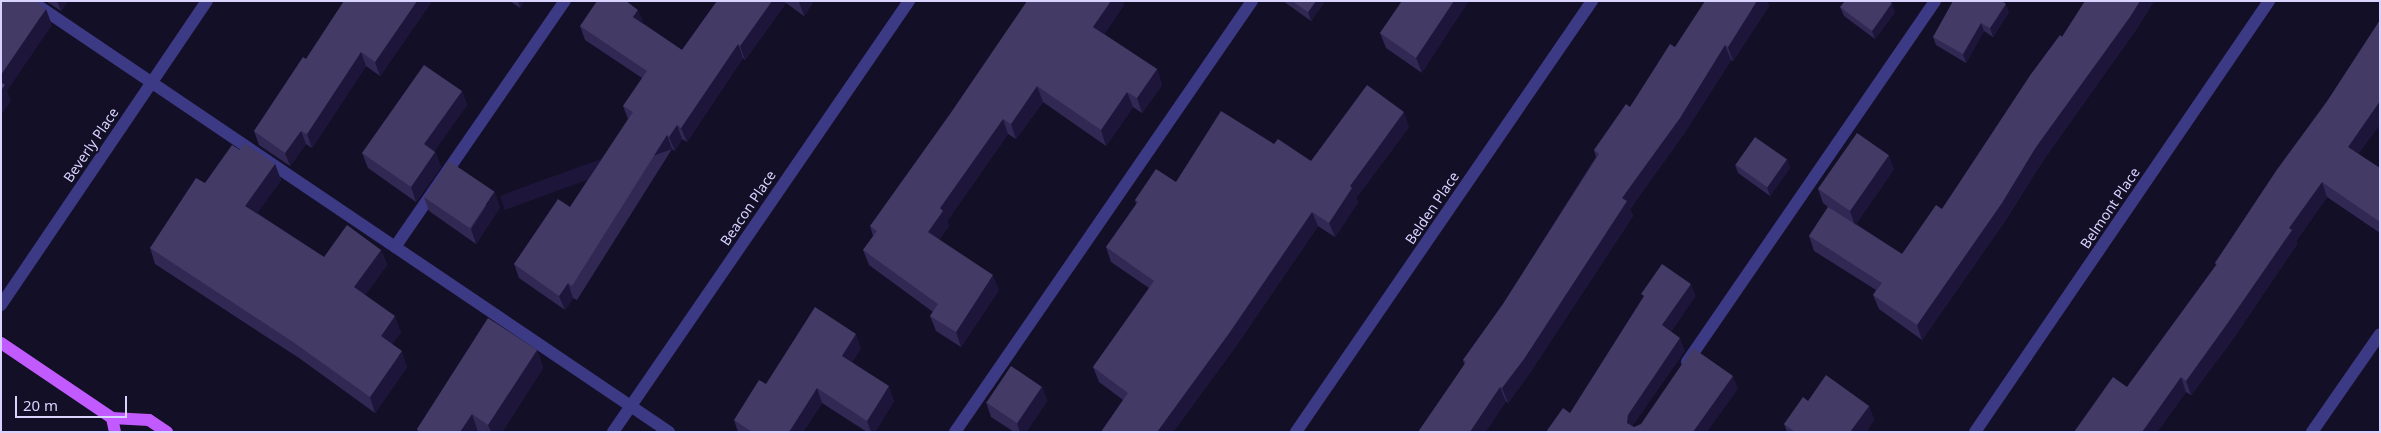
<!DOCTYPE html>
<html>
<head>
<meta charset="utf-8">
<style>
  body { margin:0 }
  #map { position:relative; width:2381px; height:433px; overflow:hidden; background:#130f26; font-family:"Noto Sans",sans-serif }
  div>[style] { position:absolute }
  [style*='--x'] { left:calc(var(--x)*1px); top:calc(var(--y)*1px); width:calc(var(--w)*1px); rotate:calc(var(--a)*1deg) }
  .minor>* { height:12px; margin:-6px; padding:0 6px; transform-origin:6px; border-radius:6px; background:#3d3a85 }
  .major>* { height:12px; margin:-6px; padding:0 6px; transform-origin:6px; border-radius:6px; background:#c25bff }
  .wall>* { inset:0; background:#312854 }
  .shaded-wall>* { inset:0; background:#1d163a; transform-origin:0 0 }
  .building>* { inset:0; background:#433a66; transform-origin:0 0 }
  span { translate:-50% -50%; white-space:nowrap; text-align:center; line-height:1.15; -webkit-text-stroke:4px #130f26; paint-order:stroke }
  .street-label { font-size:14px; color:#d9d4ff }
  .frame { position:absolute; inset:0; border:2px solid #d9d4ff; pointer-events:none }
  .scale { position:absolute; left:15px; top:396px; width:112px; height:22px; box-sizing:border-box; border:2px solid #d9d4ff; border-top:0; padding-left:6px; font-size:15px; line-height:18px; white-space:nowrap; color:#d9d4ff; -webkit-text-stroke:4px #130f26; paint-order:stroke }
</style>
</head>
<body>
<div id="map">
  <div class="minor">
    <div style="--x:31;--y:1;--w:770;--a:34.04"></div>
    <div style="--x:395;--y:247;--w:299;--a:-55.4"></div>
    <div style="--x:1;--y:305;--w:367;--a:-55.9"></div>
    <div style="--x:1687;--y:362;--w:438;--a:-55.5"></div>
    <div style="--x:613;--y:432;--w:523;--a:-55.52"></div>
    <div style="--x:955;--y:432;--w:523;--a:-55.43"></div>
    <div style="--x:1296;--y:432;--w:523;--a:-55.52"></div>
    <div style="--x:1975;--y:432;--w:522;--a:-55.7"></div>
    <div style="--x:2312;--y:432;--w:119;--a:-55.2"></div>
  </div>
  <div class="major">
    <div style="--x:1;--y:343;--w:134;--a:34"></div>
    <div style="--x:112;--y:418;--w:37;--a:3"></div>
    <div style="--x:149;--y:420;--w:22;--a:34"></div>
    <div style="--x:112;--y:418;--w:14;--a:78"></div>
  </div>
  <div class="wall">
    <div style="clip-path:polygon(46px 1px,68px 1px,61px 11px)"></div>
    <div style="clip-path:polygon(344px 1px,432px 1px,380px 76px,366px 66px,312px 148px,306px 144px,290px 166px,259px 145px,254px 131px,306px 59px)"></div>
    <div style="clip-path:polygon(510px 1px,524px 1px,520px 8px)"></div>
    <div style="clip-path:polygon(717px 1px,814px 1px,804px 16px,786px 3px,745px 60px,743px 58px,687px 142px,682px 139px,675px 151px,672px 149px,577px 300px,573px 298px,565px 310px,519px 278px,514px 264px,570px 207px,628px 119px,623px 106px,642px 78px,585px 40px,580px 26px,644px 24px,682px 50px)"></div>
    <div style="clip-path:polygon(1283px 1px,1325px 1px,1311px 21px)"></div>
    <div style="clip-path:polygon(1402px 1px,1422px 73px,1386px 48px,1380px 33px)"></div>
    <div style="clip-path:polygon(2085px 1px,2154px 1px,2135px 31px,2042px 162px,2007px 218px,1922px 340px,1879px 309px,1873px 295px,1876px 290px,1814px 251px,1809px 236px,1828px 207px,1823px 203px,1818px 189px,1894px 169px,1856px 224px,1902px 254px,1942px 209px,2062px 37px)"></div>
    <div style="clip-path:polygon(1767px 2px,1769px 6px,1733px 61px,1731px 60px,1685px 132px,1630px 209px,1633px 216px,1529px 374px,1508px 403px,1464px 364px,1463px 360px,1503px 304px,1596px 157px,1594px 150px,1630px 107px,1675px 47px)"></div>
    <div style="clip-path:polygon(1124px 5px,1104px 34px,1157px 69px,1162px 85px,1142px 113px,1133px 107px,1106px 146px,1043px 102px,1016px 139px,1008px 134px,947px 221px,949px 226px,939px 240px,999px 290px,961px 347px,936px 331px,930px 316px,933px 312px,869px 265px,863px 250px,873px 236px,870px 226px)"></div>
    <div style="clip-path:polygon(1840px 7px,1895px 12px,1875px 39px,1844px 16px)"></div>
    <div style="clip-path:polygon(2009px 12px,1993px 37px,1984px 31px,1966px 63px,1936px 45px,1933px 37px)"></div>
    <div style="clip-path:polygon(2380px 20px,2380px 124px,2358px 154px,2380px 168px,2380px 233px,2327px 197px,2296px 241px,2297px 244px,2233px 339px,2191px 395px,2186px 392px,2157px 432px,2074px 432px,2127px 387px,2216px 265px,2215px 263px,2328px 100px)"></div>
    <div style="clip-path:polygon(462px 91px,467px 105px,434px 151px,435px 152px,441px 167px,416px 202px,368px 168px,362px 153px)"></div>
    <div style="clip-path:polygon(1409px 127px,1356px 198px,1358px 202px,1335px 237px,1318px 226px,1236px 346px,1173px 432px,1101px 432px,1123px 400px,1099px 382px,1093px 367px,1149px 288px,1111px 262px,1106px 247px,1136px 204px,1135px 200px,1176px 182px,1274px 144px,1311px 161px)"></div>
    <div style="clip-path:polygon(240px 150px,275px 164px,281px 180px,257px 213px,324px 257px,381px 250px,387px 265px,365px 295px,401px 332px,392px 344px,407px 367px,375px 413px,299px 358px,155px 264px,150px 248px,205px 183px)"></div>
    <div style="clip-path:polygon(1787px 159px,1790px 168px,1770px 196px,1738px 173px,1735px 165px)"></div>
    <div style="clip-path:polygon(424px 197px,500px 207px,476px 244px,429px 211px)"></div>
    <div style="clip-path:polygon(861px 348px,852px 362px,894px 401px,875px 432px,867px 432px,822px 403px,803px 432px,738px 432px,734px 420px,766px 384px)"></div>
    <div style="clip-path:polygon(537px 350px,543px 368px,502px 432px,418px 432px,417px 429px)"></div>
    <div style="clip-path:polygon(1042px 387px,1047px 401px,1026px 432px,1014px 432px,991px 417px,986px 402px)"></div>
    <div style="clip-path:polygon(1808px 401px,1869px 406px,1874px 420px,1866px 432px,1787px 432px,1784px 424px)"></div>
  </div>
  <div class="shaded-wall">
    <div style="clip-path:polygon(57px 1px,68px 1px,61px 11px)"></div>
    <div style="clip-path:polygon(417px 1px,432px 1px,380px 76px,375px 62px)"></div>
    <div style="clip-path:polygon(518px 1px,524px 1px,520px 8px)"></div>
    <div style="clip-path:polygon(772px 1px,785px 1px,786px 3px,745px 60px,740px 46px)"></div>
    <div style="clip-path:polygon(799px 1px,814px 1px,804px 16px,799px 2px)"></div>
    <div style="clip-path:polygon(1111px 1px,1123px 1px,1124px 5px,1099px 42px,1093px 27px)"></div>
    <div style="clip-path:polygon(1316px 1px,1325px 1px,1311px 21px,1308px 12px)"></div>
    <div style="clip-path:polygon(1454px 1px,1469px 1px,1422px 73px,1416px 58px)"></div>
    <div style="clip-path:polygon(1757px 1px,1767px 1px,1769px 6px,1733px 61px,1728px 47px)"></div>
    <div style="clip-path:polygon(2140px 1px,2154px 1px,2135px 31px,2042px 162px,2007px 218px,1922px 340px,1917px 325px,2036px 147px)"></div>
    <div style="clip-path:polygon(1892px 3px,1895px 12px,1875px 39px,1872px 31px)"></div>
    <div style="clip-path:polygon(2006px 4px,2009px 12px,1993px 37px,1990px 28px)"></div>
    <div style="clip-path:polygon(46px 9px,52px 25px,7px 91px,11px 101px,1px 115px,1px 75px)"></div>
    <div style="clip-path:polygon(638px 10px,644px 24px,633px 17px)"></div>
    <div style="clip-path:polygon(1981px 23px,1984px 31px,1966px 63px,1963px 54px)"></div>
    <div style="clip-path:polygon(738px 44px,743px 58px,687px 142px,681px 128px)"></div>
    <div style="clip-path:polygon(1725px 45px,1731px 60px,1685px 132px,1630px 209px,1633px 216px,1529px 374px,1508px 403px,1502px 388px,1622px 198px)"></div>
    <div style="clip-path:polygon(361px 52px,366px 66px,312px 148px,307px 134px)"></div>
    <div style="clip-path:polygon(1157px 69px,1162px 85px,1142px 113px,1137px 98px)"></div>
    <div style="clip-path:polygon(1037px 86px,1043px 102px,1016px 139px,1011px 124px)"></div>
    <div style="clip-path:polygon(462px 91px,467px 105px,429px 159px,424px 144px)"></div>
    <div style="clip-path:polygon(1127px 92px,1133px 107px,1106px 146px,1101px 130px)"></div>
    <div style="clip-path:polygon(2380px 101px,2380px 124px,2353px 161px,2348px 147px)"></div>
    <div style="clip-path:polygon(1404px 112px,1409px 127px,1356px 198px,1358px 202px,1335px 237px,1329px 223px,1350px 186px)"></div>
    <div style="clip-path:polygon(1003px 119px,1008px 134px,947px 221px,949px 226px,933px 248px,928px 232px,940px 208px)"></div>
    <div style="clip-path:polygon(677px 125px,682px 139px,675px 151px,669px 137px)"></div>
    <div style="clip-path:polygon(301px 131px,306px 144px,290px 166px,285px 153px)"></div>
    <div style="left:667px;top:135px;width:15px;height:178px;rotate:70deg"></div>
    <div style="clip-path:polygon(435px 152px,441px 167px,416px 202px,411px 187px)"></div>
    <div style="clip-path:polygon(1889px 155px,1894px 169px,1855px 226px,1850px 211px)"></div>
    <div style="clip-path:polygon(1787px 159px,1790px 168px,1770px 196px,1767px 187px)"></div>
    <div style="clip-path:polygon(275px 164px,281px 180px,251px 222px,245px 206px)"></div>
    <div style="clip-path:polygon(2322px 182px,2327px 197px,2296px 241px,2297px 244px,2233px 339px,2191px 395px,2186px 381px,2289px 228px)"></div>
    <div style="clip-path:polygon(495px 192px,500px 207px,476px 244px,471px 229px)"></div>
    <div style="clip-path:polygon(1312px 212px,1318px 226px,1236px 346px,1173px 432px,1157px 432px)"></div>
    <div style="clip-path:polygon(381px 250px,387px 265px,360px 303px,354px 287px)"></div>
    <div style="clip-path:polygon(993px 275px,999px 290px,961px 347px,956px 332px)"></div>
    <div style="clip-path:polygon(568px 283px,573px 298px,565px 310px,559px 296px)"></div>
    <div style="clip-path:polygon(1691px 284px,1696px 296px,1667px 338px,1662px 325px)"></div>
    <div style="clip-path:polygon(395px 316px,401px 332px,387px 352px,381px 336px)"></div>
    <div style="clip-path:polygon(856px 334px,861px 348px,847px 370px,842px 356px)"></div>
    <div style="clip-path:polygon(1680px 338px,1685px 351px,1632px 427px,1627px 423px,1628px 415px)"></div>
    <div style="clip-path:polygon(537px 350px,543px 368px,502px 432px,491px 432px,488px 425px)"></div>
    <div style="clip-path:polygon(402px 351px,407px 367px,375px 413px,370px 397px)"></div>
    <div style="clip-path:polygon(1733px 376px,1738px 389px,1707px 432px,1693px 432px)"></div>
    <div style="clip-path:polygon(2181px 377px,2186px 392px,2157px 432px,2142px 432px)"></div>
    <div style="clip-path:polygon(889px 386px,894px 401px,875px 432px,871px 432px,867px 421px)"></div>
    <div style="clip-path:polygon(1042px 387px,1047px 401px,1026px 432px,1020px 432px,1017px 423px)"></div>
    <div style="clip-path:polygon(1500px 387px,1506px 402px,1486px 432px,1470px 432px)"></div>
    <div style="clip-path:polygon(817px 388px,822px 403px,803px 432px,789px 432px)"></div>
    <div style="clip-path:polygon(1869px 406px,1874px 420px,1866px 432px,1850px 432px)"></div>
    <div style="clip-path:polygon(472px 414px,478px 432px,460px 432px)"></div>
  </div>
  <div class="building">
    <div style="clip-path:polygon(1px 1px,35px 1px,46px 9px,1px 75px)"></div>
    <div style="clip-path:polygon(344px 1px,417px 1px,375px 62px,361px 52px,307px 134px,301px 131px,285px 153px,254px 131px,303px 57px,306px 59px)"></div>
    <div style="clip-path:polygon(597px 1px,626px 1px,638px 10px,633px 17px,682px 50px,717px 1px,772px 1px,740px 46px,738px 44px,681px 128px,677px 125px,669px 137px,667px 135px,572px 286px,568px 283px,559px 296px,514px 264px,558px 199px,570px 207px,633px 112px,623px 106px,647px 71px,580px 26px)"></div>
    <div style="clip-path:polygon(1027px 1px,1111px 1px,1093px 27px,1157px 69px,1137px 98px,1127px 92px,1101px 130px,1037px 86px,1011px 124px,1003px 119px,940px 208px,943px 211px,928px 232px,993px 275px,956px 332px,930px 316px,938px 304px,863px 250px,877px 231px,870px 226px,950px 114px)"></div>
    <div style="clip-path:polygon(1292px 1px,1316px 1px,1308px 12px)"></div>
    <div style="clip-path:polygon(1402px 1px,1454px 1px,1416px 58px,1380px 33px)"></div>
    <div style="clip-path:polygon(1705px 1px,1757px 1px,1728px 47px,1725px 45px,1680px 118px,1622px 198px,1627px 201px,1524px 359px,1502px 388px,1500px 387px,1470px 432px,1418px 432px,1466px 362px,1463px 360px,1503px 304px,1599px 154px,1594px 150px,1626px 104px,1630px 107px,1670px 44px,1675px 47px)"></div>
    <div style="clip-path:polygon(1845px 1px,1889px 1px,1892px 3px,1872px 31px,1840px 7px)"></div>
    <div style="clip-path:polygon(1953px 1px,2002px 1px,2006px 4px,1990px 28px,1981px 23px,1963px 54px,1933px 37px)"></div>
    <div style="clip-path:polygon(2085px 1px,2140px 1px,2130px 17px,2036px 147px,2002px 203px,1917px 325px,1873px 295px,1882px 283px,1809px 236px,1828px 207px,1902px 254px,1936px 205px,1942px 209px,2031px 74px,2060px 35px,2062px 37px)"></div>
    <div style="clip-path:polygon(2380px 20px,2380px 101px,2348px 147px,2380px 168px,2380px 222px,2322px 182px,2289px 228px,2292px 230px,2227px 324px,2186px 381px,2181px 377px,2142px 432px,2074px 432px,2113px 377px,2127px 387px,2217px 264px,2215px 263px,2276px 171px,2328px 100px)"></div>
    <div style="clip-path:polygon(424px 65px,462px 91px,424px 144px,435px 152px,411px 187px,362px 153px)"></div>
    <div style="clip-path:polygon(1px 82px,5px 85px,1px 90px)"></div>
    <div style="clip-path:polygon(1367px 85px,1404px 112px,1350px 186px,1352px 188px,1329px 223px,1312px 212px,1230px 332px,1157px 432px,1101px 432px,1128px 393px,1093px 367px,1154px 281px,1106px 247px,1138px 202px,1135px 200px,1156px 169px,1176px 182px,1221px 111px,1274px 144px,1278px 139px,1311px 161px)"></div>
    <div style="left:1857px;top:133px;width:39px;height:68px;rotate:35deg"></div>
    <div style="left:1755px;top:137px;width:39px;height:34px;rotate:35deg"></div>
    <div style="clip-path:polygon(244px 143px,275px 164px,245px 206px,324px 257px,347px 225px,381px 250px,354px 287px,395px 316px,381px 336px,402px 351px,370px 397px,293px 342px,150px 248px,196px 178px,205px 183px,232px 145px,240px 150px)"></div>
    <div style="left:449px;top:161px;width:55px;height:44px;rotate:34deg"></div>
    <div style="clip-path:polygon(1662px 264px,1691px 284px,1662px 325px,1680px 338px,1628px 415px,1627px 423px,1634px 427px,1641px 424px,1693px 348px,1733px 376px,1693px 432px,1546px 432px,1563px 408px,1570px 413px,1644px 296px,1641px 294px)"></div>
    <div style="clip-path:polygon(815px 307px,856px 334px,842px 356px,889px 386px,867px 421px,817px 388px,789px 432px,752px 432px,734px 420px,759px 380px,766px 384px)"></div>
    <div style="clip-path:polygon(488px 318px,537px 350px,488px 425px,472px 414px,460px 432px,420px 432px,417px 429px)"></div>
    <div style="left:1011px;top:366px;width:37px;height:44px;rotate:34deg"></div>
    <div style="clip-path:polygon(1826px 375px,1869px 406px,1850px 432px,1795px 432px,1784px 424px,1803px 397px,1808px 401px)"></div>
  </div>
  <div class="street-label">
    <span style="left:91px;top:145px;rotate:-56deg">Beverly Place</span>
    <span style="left:748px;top:208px;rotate:-56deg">Beacon Place</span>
    <span style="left:1432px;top:208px;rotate:-56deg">Belden Place</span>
    <span style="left:2110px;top:208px;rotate:-56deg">Belmont Place</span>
  </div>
  <div class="frame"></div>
  <div class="scale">20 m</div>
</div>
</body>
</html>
